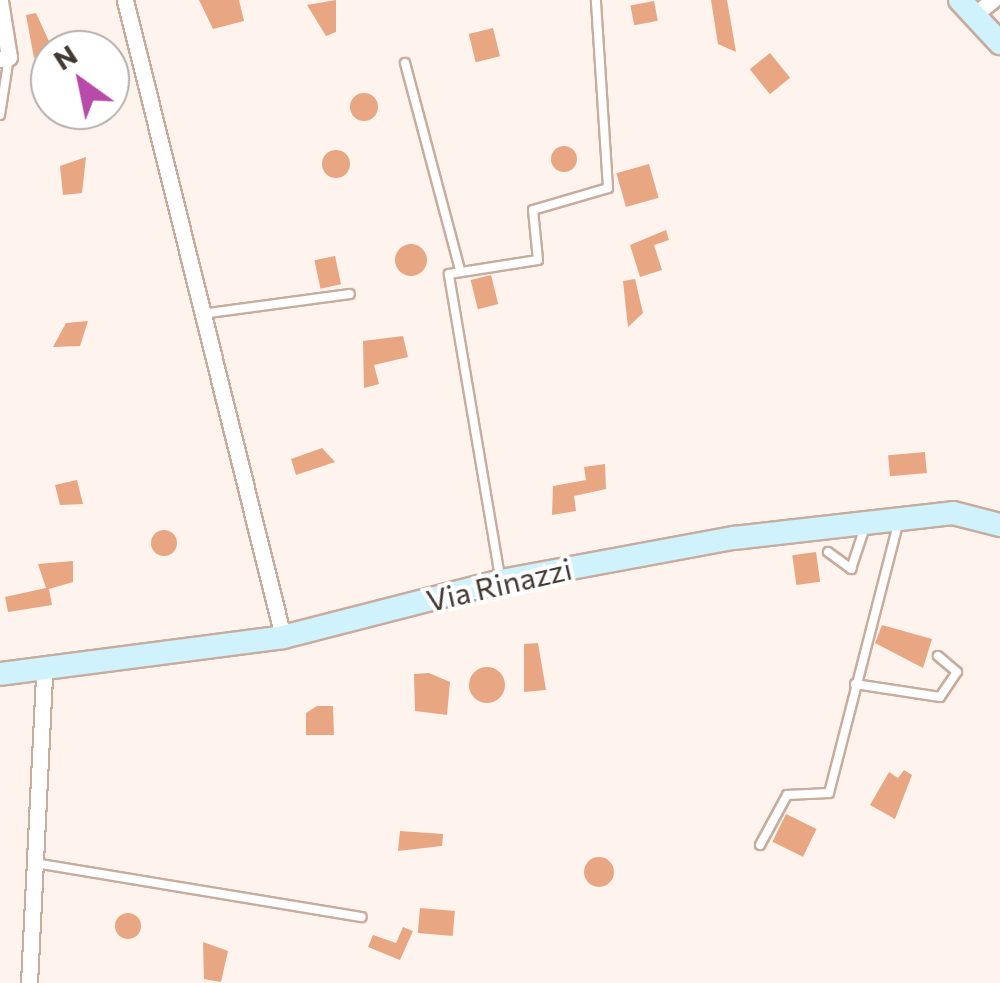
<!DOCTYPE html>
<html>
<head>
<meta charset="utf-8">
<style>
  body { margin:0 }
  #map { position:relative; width:1000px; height:983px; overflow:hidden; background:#fff3ed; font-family:Commissioner,sans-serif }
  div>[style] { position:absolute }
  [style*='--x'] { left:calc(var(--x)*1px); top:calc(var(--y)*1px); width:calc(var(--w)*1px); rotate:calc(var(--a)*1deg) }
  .building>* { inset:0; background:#e9a682; transform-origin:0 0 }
  .round { border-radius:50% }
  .roads { filter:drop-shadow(2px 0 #c8ac9e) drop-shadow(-2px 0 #c8ac9e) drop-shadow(0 2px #c8ac9e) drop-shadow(0 -2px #c8ac9e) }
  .lane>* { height:8px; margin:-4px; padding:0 4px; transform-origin:4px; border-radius:4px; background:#fff }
  .street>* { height:15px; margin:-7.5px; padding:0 7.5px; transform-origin:7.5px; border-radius:7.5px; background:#fff }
  .secondary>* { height:22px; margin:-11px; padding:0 11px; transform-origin:11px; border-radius:11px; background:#d0f2fd }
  span { translate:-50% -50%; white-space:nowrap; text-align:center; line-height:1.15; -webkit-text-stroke:8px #fff; paint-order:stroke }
  .street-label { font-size:30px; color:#433832 }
  .north { position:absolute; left:30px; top:30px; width:100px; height:100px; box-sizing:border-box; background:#fff; border:2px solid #b4afad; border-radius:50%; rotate:327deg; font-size:28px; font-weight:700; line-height:40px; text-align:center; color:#433832 }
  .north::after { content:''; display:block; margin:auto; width:35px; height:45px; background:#b84aa9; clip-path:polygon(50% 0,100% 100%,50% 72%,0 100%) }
</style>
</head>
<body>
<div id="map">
  <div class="building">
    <div style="clip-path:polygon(199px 0,239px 0,244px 21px,213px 29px)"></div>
    <div style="clip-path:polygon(336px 0,336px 32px,326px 36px,307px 5px)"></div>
    <div style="clip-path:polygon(711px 0,727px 0,736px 52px,718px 44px)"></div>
    <div style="left:654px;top:1px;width:20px;height:24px;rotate:79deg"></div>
    <div style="clip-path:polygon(36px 13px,53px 50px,34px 58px,26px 15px)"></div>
    <div style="left:493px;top:28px;width:29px;height:25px;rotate:76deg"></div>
    <div style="left:770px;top:53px;width:32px;height:26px;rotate:51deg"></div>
    <div class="round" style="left:350px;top:93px;width:28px;height:28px"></div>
    <div class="round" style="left:551px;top:146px;width:26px;height:26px"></div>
    <div class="round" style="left:322px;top:150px;width:28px;height:28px"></div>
    <div style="clip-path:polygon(86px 157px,82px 193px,63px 195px,60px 166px)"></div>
    <div style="left:649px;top:164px;width:35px;height:34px;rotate:74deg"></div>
    <div style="clip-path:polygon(666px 230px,669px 240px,654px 245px,662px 270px,640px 277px,630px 245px)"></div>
    <div class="round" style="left:395px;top:244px;width:32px;height:32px"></div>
    <div style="left:335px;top:256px;width:29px;height:21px;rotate:78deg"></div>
    <div style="left:491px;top:275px;width:30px;height:21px;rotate:76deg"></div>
    <div style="clip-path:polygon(635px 279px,643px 313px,628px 327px,623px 281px)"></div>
    <div style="clip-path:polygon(88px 321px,80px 346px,53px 347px,66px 323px)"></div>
    <div style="clip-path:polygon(403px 336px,408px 357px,374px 365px,379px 384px,364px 388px,363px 341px)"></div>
    <div style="clip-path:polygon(322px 448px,335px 462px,296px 475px,291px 459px)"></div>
    <div style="left:925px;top:452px;width:21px;height:37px;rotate:85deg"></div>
    <div style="clip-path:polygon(605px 464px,606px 489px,574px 496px,576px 511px,552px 515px,553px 486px,586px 480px,584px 467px)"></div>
    <div style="clip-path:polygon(77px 480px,83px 504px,60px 505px,55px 485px)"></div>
    <div class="round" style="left:151px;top:530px;width:26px;height:26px"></div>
    <div style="left:816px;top:552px;width:30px;height:24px;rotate:82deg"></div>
    <div style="clip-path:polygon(73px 561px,73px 582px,49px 589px,52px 605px,8px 612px,5px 597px,46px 588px,38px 564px)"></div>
    <div style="clip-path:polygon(882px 625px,932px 639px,923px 668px,875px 643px)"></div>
    <div style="clip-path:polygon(538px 643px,546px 690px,524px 692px,524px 644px)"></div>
    <div class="round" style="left:469px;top:667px;width:36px;height:36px"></div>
    <div style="clip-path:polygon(429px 673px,450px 682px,447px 715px,415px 711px,414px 674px)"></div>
    <div style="clip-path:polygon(317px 706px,333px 706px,334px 735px,306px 735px,306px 713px)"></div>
    <div style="clip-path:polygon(904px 770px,912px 775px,895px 819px,870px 805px,889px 772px,898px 778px)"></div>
    <div style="left:786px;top:814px;width:34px;height:31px;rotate:26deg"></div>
    <div style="clip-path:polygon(400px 831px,443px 834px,442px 846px,398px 851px)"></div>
    <div class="round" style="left:584px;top:857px;width:30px;height:30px"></div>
    <div style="left:420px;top:908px;width:35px;height:25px;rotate:5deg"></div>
    <div class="round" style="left:115px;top:913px;width:26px;height:26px"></div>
    <div style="clip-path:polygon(403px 927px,413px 931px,400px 960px,368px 947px,373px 935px,396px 943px)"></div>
    <div style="clip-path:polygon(203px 942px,228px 951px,221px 982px,204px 979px)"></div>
  </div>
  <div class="roads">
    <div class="lane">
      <div style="--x:405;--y:63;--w:214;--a:75.1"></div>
      <div style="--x:0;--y:115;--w:59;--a:-81.2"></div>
      <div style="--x:209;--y:313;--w:142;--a:-7.7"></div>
      <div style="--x:828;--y:552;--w:29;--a:36"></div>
      <div style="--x:851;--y:569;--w:44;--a:-71.6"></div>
      <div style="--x:500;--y:577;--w:307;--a:-99.6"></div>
      <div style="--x:449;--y:274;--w:90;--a:-8.9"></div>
      <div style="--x:538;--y:260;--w:50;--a:-95.7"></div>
      <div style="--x:533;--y:210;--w:78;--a:-16.3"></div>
      <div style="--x:608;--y:188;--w:188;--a:-93.7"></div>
      <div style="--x:855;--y:684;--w:86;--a:8.7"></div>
      <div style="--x:940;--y:697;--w:30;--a:-56"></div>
      <div style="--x:957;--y:672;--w:25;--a:-140"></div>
      <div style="--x:760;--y:845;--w:57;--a:-61.6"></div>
      <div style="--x:787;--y:795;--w:42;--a:-2.7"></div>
      <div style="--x:829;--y:793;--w:277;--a:-75.6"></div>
      <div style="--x:35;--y:863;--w:331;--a:9.4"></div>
    </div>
    <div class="street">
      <div style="--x:125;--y:0;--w:656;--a:76.07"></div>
      <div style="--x:0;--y:1;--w:57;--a:80.9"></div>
      <div style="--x:9;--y:57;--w:9;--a:167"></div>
      <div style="--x:975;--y:14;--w:23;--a:-38"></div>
      <div style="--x:29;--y:983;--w:310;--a:-87.2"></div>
    </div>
    <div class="secondary">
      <div style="--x:960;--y:0;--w:59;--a:47.1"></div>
      <div style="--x:0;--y:674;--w:285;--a:-7.4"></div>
      <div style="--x:283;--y:637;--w:225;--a:-14.4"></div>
      <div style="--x:501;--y:581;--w:237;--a:-10.5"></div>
      <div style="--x:734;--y:538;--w:220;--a:-6.5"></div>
      <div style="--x:953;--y:513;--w:49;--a:14.3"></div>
    </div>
  </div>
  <div class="street-label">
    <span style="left:499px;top:584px;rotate:-13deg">Via Rinazzi</span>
  </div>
  <div class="north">N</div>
</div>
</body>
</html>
